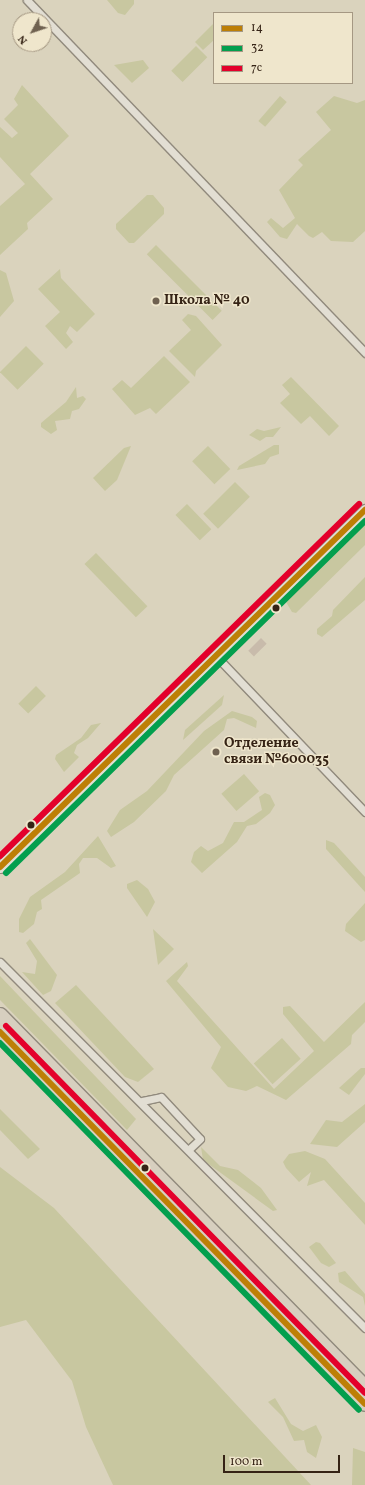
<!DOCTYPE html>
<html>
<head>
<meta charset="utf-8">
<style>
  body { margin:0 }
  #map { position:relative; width:365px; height:1485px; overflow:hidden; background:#dad3bd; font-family:Vollkorn,serif }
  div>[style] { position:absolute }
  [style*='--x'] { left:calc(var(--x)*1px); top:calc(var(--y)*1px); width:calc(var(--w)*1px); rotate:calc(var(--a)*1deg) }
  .green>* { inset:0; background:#c8c7a0; transform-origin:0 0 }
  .building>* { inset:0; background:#c8bbab; transform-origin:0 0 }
  .roads { filter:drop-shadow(1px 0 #918a7d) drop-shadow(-1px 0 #918a7d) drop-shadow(0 1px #918a7d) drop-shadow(0 -1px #918a7d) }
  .street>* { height:7px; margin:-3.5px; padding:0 3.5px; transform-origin:3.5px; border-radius:3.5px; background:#e2ded3 }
  .secondary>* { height:11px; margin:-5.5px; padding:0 5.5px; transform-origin:5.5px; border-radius:5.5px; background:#e2ded3 }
  .highway>* { height:14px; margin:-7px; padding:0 7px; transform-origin:7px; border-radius:7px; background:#d7cfbf }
  .bus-1>* { height:6px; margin:-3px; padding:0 3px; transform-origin:3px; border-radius:3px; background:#bd7f06 }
  .bus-2>* { height:6px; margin:-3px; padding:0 3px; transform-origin:3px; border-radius:3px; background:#039f4e }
  .bus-3>* { height:6px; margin:-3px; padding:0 3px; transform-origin:3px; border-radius:3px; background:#e4002b }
  .dots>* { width:11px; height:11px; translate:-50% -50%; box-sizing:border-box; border:2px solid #efe6cc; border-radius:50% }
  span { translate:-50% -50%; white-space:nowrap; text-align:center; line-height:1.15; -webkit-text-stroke:3px #efe6cc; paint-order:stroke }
  .poi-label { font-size:14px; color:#352315; font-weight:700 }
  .left { translate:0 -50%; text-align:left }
  .legend { position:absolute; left:213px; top:12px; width:140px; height:72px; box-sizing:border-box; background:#efe6cc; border:1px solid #a59883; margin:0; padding:5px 7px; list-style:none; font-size:12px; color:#352315 }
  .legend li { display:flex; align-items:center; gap:8px; height:20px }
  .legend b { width:20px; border:1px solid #a59883 }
  .north { position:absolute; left:12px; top:12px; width:40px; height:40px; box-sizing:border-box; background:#efe6cc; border:1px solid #a59883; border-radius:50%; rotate:230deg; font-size:11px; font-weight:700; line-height:16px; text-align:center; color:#352315 }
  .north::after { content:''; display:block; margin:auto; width:14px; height:18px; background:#6f6150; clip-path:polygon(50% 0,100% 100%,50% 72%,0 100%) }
  .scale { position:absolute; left:223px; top:1455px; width:117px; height:18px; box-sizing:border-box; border:2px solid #352315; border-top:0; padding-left:5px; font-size:12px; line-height:14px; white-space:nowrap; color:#352315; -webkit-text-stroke:3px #efe6cc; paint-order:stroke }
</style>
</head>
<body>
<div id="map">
  <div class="green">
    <div style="clip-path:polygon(107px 0,134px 0,134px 4px,125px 15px,118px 13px)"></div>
    <div style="clip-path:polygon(214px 23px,214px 40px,203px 50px,195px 42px)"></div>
    <div style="left:196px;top:46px;width:16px;height:35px;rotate:45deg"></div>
    <div style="clip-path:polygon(143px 60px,149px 68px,132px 83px,114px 65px)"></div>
    <div style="clip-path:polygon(22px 85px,69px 136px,30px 174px,53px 199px,27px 223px,28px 229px,0 255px,0 206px,25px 184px,0 157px,0 127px,12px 138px,18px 133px,4px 119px,18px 105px,14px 99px)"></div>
    <div style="left:280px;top:96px;width:9px;height:33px;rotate:41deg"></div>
    <div style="clip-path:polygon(334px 96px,357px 103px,365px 100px,365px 231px,353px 242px,331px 241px,322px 232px,313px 238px,309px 236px,297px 224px,287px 239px,280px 237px,267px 222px,271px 218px,283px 228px,295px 218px,279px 190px,303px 165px,298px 160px,331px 130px,316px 112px)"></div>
    <div style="clip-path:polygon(147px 195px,153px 195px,164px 208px,164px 214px,134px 243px,129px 243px,116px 229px,116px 224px)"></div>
    <div style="left:156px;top:245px;width:93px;height:13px;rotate:45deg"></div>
    <div style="clip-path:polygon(60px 269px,61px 278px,95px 314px,77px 332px,70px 326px,66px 333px,73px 342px,66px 349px,45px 326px,60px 312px,38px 289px)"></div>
    <div style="clip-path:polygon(0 270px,6px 273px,14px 301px,0 317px)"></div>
    <div style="clip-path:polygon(188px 314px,196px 316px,222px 345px,196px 371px,195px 377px,169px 351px,191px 330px,182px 320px)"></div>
    <div style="left:26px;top:346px;width:25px;height:37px;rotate:45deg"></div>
    <div style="clip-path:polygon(164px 356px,190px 382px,156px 414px,150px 408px,135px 415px,112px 389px,122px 380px,131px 388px)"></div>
    <div style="clip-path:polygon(291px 377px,339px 426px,329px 436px,310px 416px,301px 424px,280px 403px,290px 394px,282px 385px)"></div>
    <div style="clip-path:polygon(76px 387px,77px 398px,83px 396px,86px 399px,79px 409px,72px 411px,70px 419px,55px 421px,57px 430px,51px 434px,41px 427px,41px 423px,66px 402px)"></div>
    <div style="clip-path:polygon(281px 427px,273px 437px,266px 437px,260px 441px,249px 435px,257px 429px,264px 431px)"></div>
    <div style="clip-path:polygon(274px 445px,279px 445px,279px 454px,270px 457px,265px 464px,237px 470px,239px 466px)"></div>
    <div style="clip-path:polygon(131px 446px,117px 480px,105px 491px,93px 478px,124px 448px)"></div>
    <div style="left:208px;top:446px;width:32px;height:22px;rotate:46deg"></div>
    <div style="left:235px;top:482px;width:21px;height:45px;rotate:45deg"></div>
    <div style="left:187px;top:504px;width:35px;height:16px;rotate:46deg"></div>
    <div style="clip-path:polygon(365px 524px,365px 545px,296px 613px,292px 612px,286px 602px)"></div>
    <div style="left:96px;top:553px;width:74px;height:16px;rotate:46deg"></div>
    <div style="clip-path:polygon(365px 577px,365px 600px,322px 637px,317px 634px,317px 629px,332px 616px,333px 610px)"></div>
    <div style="left:36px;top:686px;width:14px;height:25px;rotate:45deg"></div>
    <div style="clip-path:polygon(224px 695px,222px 705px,183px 740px,185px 730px)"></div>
    <div style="clip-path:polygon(232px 711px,252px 717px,257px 721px,256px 728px,234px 718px,227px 719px,224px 730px,174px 775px,166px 791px,134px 822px,111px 837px,107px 831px,120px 810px,147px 791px,204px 731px)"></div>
    <div style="clip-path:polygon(101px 723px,88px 738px,77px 745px,74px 753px,79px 757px,64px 772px,55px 759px,56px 755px,81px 738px,91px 725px)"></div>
    <div style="left:244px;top:774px;width:23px;height:30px;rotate:49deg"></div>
    <div style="clip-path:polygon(265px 793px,270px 795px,275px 805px,270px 813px,256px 824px,247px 826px,237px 842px,202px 873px,191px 862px,194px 852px,201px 846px,208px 851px,223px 843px,234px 822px,244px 822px,262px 810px,259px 797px)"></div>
    <div style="clip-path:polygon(98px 836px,116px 866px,111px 868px,97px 858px,83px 858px,79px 864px,80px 873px,41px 900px,42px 909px,37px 912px,34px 924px,23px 933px,19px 932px,19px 919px,30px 897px,65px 872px)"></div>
    <div style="clip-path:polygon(326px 840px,334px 843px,365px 877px,365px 892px,326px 849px)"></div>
    <div style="clip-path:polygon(137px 880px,148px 889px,155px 902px,147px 917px,127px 888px,127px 884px)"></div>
    <div style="clip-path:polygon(365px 903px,365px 940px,361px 942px,345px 931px,346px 924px)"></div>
    <div style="clip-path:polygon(153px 929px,174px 949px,158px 965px)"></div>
    <div style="clip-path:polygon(30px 939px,57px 975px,51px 991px,43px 995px,22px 972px,35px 974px,37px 961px,26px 943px)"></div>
    <div style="clip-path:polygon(187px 962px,188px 966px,177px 981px,274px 1089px,314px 1051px,283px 1014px,283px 1007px,290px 1006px,324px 1042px,365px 1002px,365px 1022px,352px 1035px,351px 1044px,286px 1100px,257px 1086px,246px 1091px,228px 1087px,211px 1068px,221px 1047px,166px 981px)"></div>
    <div style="clip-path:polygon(0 976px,136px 1119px,127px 1130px,0 1000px)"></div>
    <div style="clip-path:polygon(76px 985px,154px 1069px,138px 1082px,125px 1077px,55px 1003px)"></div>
    <div style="left:282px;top:1038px;width:28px;height:38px;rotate:48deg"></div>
    <div style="clip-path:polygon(361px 1068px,365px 1068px,365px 1074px,349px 1095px,339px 1088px)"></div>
    <div style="clip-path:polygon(365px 1104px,365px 1122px,337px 1147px,310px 1144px,326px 1120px,342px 1122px)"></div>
    <div style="clip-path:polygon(0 1109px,40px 1149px,28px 1159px,0 1130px)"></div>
    <div style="clip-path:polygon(201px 1147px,220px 1166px,238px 1170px,261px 1188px,277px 1210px,273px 1211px,203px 1160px)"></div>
    <div style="clip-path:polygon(305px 1151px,325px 1159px,365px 1203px,365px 1225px,324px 1180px,307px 1186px,311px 1172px,299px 1182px,286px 1168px,283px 1162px,289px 1154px)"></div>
    <div style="clip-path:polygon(0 1167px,54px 1208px,311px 1485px,113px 1485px,86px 1427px,72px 1381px,26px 1320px,0 1327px)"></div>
    <div style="clip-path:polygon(316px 1242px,320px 1243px,336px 1263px,329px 1267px,321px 1263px,309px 1247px)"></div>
    <div style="clip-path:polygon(345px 1271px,365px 1294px,365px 1306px,363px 1297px,339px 1282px,338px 1273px)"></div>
    <div style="clip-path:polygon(275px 1398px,291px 1424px,303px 1431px,316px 1425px,322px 1437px,316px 1458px,307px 1452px,304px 1440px,294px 1441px,283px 1417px,268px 1402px)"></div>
    <div style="clip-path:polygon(353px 1448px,365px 1452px,365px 1485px,352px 1485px)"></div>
  </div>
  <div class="building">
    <div style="left:261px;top:638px;width:8px;height:18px;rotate:45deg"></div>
  </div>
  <div class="roads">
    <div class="street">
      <div style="--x:27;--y:0;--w:489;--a:46.2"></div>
      <div style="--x:216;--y:656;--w:216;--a:46.3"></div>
      <div style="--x:0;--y:962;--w:517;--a:45.08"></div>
      <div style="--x:142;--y:1101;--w:19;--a:-12"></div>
      <div style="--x:161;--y:1097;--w:57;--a:47.1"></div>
      <div style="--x:200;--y:1139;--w:16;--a:137"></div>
    </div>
    <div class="secondary">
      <div style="--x:0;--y:867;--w:511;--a:-44.37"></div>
    </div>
    <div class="highway">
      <div style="--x:0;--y:1015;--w:521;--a:45.54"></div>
      <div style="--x:0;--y:1032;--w:521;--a:45.54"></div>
    </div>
  </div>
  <div class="bus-1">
    <div style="--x:0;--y:867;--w:511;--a:-44.37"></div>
    <div style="--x:0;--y:1032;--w:521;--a:45.54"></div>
  </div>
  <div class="bus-2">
    <div style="--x:6;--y:873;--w:503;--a:-44.44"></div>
    <div style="--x:0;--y:1043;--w:513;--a:45.63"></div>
  </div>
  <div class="bus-3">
    <div style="--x:0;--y:856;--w:503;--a:-44.44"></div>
    <div style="--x:6;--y:1026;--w:513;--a:45.63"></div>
  </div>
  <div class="dots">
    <div style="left:156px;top:301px;background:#6f6150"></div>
    <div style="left:276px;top:608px;background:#352315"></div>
    <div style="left:216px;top:752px;background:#6f6150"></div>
    <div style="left:31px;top:825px;background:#352315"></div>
    <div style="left:145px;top:1168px;background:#352315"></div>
  </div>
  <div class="poi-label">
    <span class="left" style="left:164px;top:301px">Школа № 40</span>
    <span class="left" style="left:224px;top:752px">Отделение<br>связи №600035</span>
  </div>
  <ul class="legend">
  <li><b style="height:5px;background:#bd7f06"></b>14</li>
  <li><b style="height:5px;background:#039f4e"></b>32</li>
  <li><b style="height:5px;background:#e4002b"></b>7с</li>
  </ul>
  <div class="north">N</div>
  <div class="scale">100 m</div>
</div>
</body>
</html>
